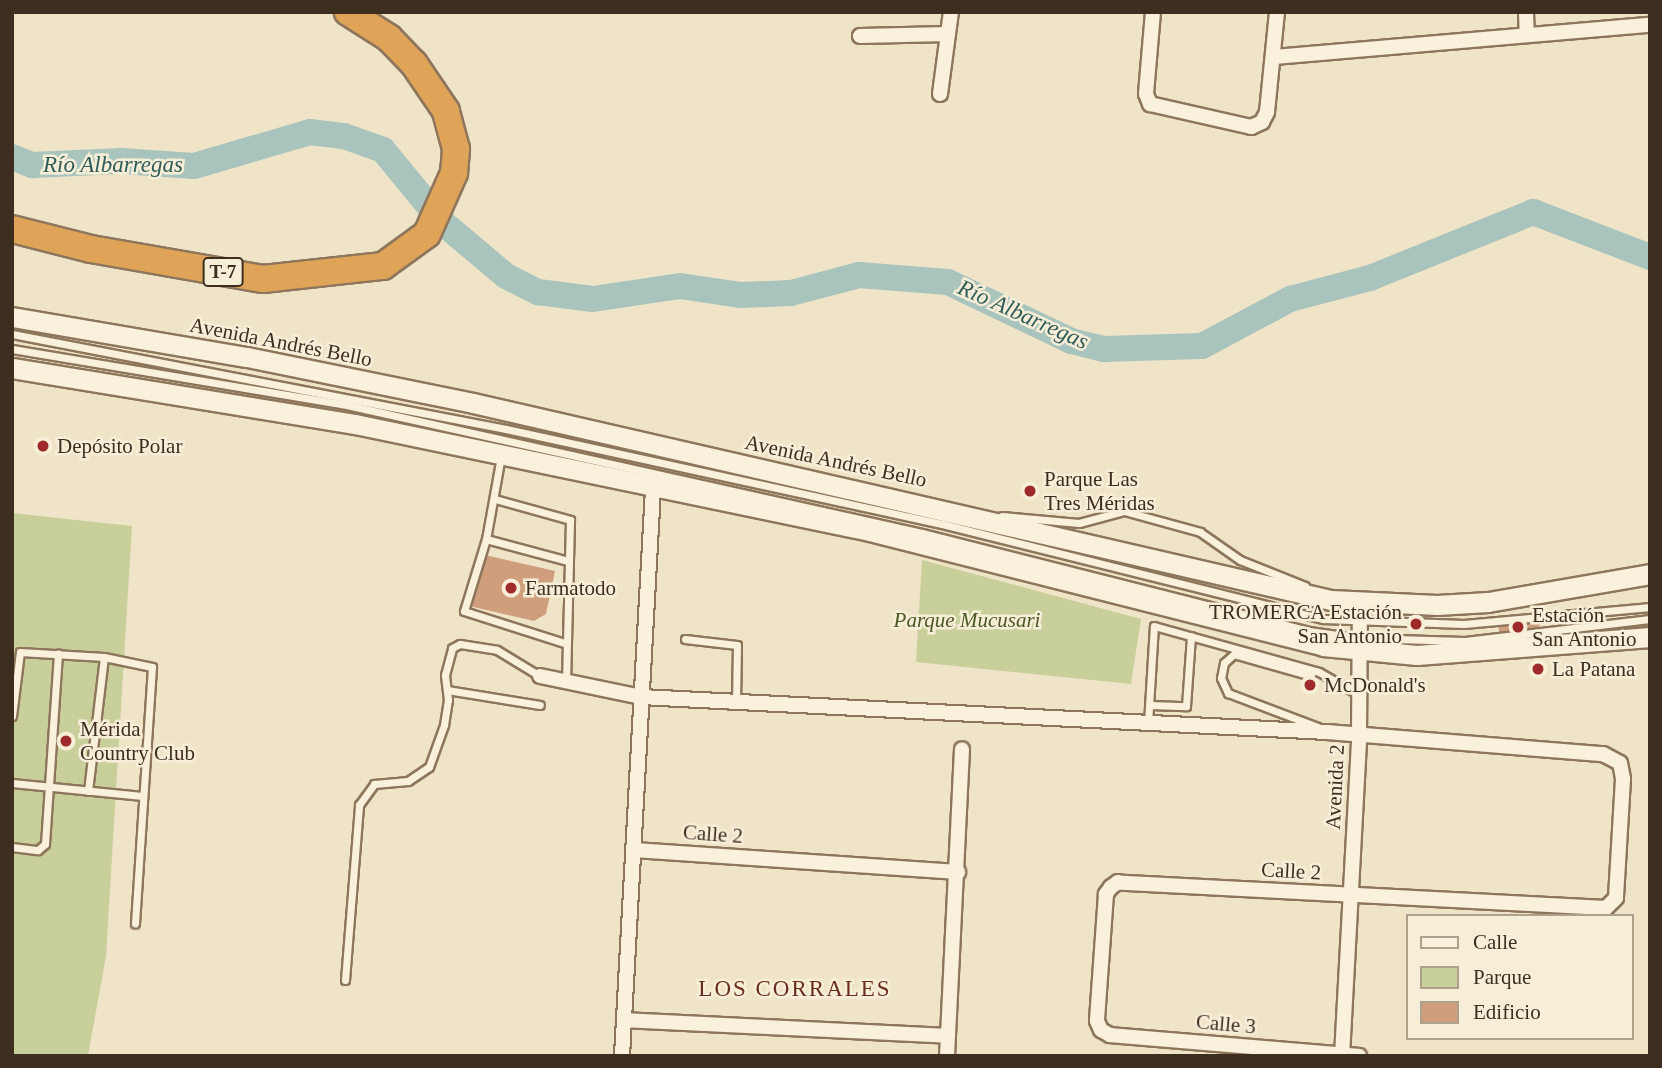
<!DOCTYPE html>
<html>
<head>
<meta charset="utf-8">
<style>
  body { margin:0 }
  #map { position:relative; width:1662px; height:1068px; overflow:hidden; background:#f0e4c8; font-family:Georgia,serif }
  div>[style] { position:absolute }
  [style*='--x'] { left:calc(var(--x)*1px); top:calc(var(--y)*1px); width:calc(var(--w)*1px); rotate:calc(var(--a)*1deg) }
  .green>* { inset:0; background:#c9cf9b }
  .river>* { height:26px; margin:-13px; padding:0 13px; transform-origin:13px; border-radius:13px; background:#a9c4bc }
  .building>* { inset:0; background:#cf9f7d; transform-origin:0 0 }
  .roads { filter:drop-shadow(2px 0 #8d765c) drop-shadow(-2px 0 #8d765c) drop-shadow(0 2px #8d765c) drop-shadow(0 -2px #8d765c) }
  .lane>* { height:7px; margin:-3.5px; padding:0 3.5px; transform-origin:3.5px; border-radius:3.5px; background:#faf1dc }
  .street>* { height:14px; margin:-7px; padding:0 7px; transform-origin:7px; border-radius:7px; background:#faf1dc }
  .secondary>* { height:19px; margin:-9.5px; padding:0 9.5px; transform-origin:9.5px; border-radius:9.5px; background:#faf1dc }
  .highway>* { height:26px; margin:-13px; padding:0 13px; transform-origin:13px; border-radius:13px; background:#e0a458 }
  .dots>* { width:19px; height:19px; translate:-50% -50%; box-sizing:border-box; border:4px solid #f7eed8; border-radius:50% }
  span { translate:-50% -50%; white-space:nowrap; text-align:center; line-height:1.15; -webkit-text-stroke:5px #f7eed8; paint-order:stroke }
  .shield-label span { padding:2px 5px; background:#f7eed8; border:2px solid; border-radius:5px; -webkit-text-stroke-width:0 }
  .shield-label { font-size:19px; color:#3d2e20; font-weight:700 }
  .street-label { font-size:21px; color:#3d2e20 }
  .poi-label { font-size:21px; color:#3d2e20 }
  .left { translate:0 -50%; text-align:left }
  .right { translate:-100% -50%; text-align:right }
  .park-label { font-size:21px; color:#4d5a26; font-style:italic }
  .water-label { font-size:23px; color:#2f5d5a; font-style:italic }
  .neighbourhood-label { font-size:23px; color:#6b2e1e; letter-spacing:2px }
  .frame { position:absolute; inset:0; border:14px solid #3d2e20; pointer-events:none }
  .legend { position:absolute; left:1406px; top:914px; width:228px; height:126px; box-sizing:border-box; background:#f7eed8; border:2px solid #ada18e; margin:0; padding:9px 12px; list-style:none; font-size:21px; color:#3d2e20 }
  .legend li { display:flex; align-items:center; gap:14px; height:35px }
  .legend b { width:35px; border:2px solid #ada18e }
</style>
</head>
<body>
<div id="map">
  <div class="green">
    <div style="clip-path:polygon(12px 513px,132px 526px,106px 956px,88px 1056px,12px 1056px)"></div>
    <div style="clip-path:polygon(922px 560px,1141px 619px,1131px 684px,916px 662px)"></div>
  </div>
  <div class="river">
    <div style="--x:12;--y:157;--w:22;--a:22"></div>
    <div style="--x:32;--y:165;--w:89;--a:-2.6"></div>
    <div style="--x:121;--y:161;--w:73;--a:3.9"></div>
    <div style="--x:194;--y:166;--w:121;--a:-16.3"></div>
    <div style="--x:310;--y:132;--w:34;--a:7"></div>
    <div style="--x:344;--y:136;--w:41;--a:19.7"></div>
    <div style="--x:383;--y:150;--w:94;--a:50.6"></div>
    <div style="--x:443;--y:223;--w:82;--a:40.1"></div>
    <div style="--x:506;--y:276;--w:36;--a:27"></div>
    <div style="--x:538;--y:292;--w:55;--a:7.3"></div>
    <div style="--x:593;--y:299;--w:88;--a:-8.5"></div>
    <div style="--x:680;--y:286;--w:62;--a:8.4"></div>
    <div style="--x:741;--y:295;--w:50;--a:-2.3"></div>
    <div style="--x:791;--y:293;--w:70;--a:-14.8"></div>
    <div style="--x:859;--y:275;--w:89;--a:4.5"></div>
    <div style="--x:948;--y:282;--w:136;--a:25.6"></div>
    <div style="--x:1071;--y:341;--w:34;--a:14"></div>
    <div style="--x:1104;--y:349;--w:98;--a:-1.8"></div>
    <div style="--x:1202;--y:346;--w:100;--a:-28.1"></div>
    <div style="--x:1290;--y:299;--w:83;--a:-14.7"></div>
    <div style="--x:1370;--y:278;--w:176;--a:-22"></div>
    <div style="--x:1533;--y:212;--w:125;--a:21"></div>
  </div>
  <div class="building">
    <div style="clip-path:polygon(481px 554px,555px 571px,546px 614px,534px 621px,465px 605px)"></div>
    <div style="left:1539px;top:621px;width:7px;height:41px;rotate:82deg"></div>
  </div>
  <div class="roads">
    <div class="lane">
      <div style="--x:12;--y:334;--w:503;--a:10.89"></div>
      <div style="--x:506;--y:429;--w:446;--a:12.3"></div>
      <div style="--x:942;--y:524;--w:393;--a:14"></div>
      <div style="--x:1323;--y:619;--w:141;--a:2"></div>
      <div style="--x:1464;--y:624;--w:187;--a:-5.2"></div>
      <div style="--x:12;--y:349;--w:335;--a:9.5"></div>
      <div style="--x:342;--y:404;--w:594;--a:12.54"></div>
      <div style="--x:922;--y:533;--w:399;--a:14.2"></div>
      <div style="--x:1309;--y:631;--w:50;--a:8"></div>
      <div style="--x:1359;--y:638;--w:106;--a:1.6"></div>
      <div style="--x:1465;--y:641;--w:186;--a:-6.8"></div>
      <div style="--x:501;--y:456;--w:84;--a:100.2"></div>
      <div style="--x:486;--y:539;--w:75;--a:107"></div>
      <div style="--x:464;--y:611;--w:105;--a:17.7"></div>
      <div style="--x:495;--y:499;--w:78;--a:15.6"></div>
      <div style="--x:570;--y:520;--w:162;--a:91.4"></div>
      <div style="--x:1002;--y:516;--w:77;--a:5.2"></div>
      <div style="--x:1079;--y:523;--w:47;--a:-14.9"></div>
      <div style="--x:1124;--y:511;--w:79;--a:15.4"></div>
      <div style="--x:1200;--y:532;--w:49;--a:35"></div>
      <div style="--x:1240;--y:560;--w:70;--a:21.8"></div>
      <div style="--x:486;--y:539;--w:85;--a:15"></div>
      <div style="--x:685;--y:639;--w:52;--a:6.6"></div>
      <div style="--x:737;--y:645;--w:57;--a:91"></div>
      <div style="--x:1311;--y:676;--w:80;--a:-164.1"></div>
      <div style="--x:1234;--y:654;--w:13;--a:138"></div>
      <div style="--x:1224;--y:663;--w:15;--a:101"></div>
      <div style="--x:1221;--y:678;--w:17;--a:65"></div>
      <div style="--x:1228;--y:693;--w:96;--a:20.7"></div>
      <div style="--x:447;--y:690;--w:94;--a:9.2"></div>
      <div style="--x:1150;--y:705;--w:36;--a:2"></div>
      <div style="--x:1186;--y:706;--w:70;--a:-85.9"></div>
      <div style="--x:12;--y:716;--w:64;--a:-82.9"></div>
      <div style="--x:20;--y:652;--w:84;--a:3.4"></div>
      <div style="--x:104;--y:657;--w:49;--a:11.8"></div>
      <div style="--x:152;--y:667;--w:257;--a:93.8"></div>
      <div style="--x:1148;--y:723;--w:97;--a:-86.5"></div>
      <div style="--x:1154;--y:626;--w:171;--a:15.6"></div>
      <div style="--x:1319;--y:672;--w:45;--a:29.4"></div>
      <div style="--x:12;--y:783;--w:131;--a:5.7"></div>
      <div style="--x:88;--y:791;--w:135;--a:-83.2"></div>
      <div style="--x:12;--y:847;--w:26;--a:7"></div>
      <div style="--x:38;--y:850;--w:9;--a:-41"></div>
      <div style="--x:45;--y:844;--w:191;--a:-86.1"></div>
      <div style="--x:345;--y:980;--w:176;--a:-85.4"></div>
      <div style="--x:359;--y:805;--w:26;--a:-54"></div>
      <div style="--x:374;--y:784;--w:34;--a:-5"></div>
      <div style="--x:408;--y:781;--w:25;--a:-34"></div>
      <div style="--x:429;--y:767;--w:45;--a:-70.3"></div>
      <div style="--x:444;--y:725;--w:25;--a:-81"></div>
      <div style="--x:448;--y:700;--w:25;--a:-97"></div>
      <div style="--x:445;--y:675;--w:28;--a:-75"></div>
      <div style="--x:452;--y:648;--w:9;--a:-27"></div>
      <div style="--x:460;--y:644;--w:37;--a:9"></div>
      <div style="--x:497;--y:650;--w:50;--a:31.2"></div>
    </div>
    <div class="street">
      <div style="--x:1153;--y:12;--w:82;--a:94.9"></div>
      <div style="--x:1146;--y:94;--w:11;--a:68"></div>
      <div style="--x:1150;--y:104;--w:104;--a:12.8"></div>
      <div style="--x:1251;--y:127;--w:12;--a:-24"></div>
      <div style="--x:1262;--y:122;--w:11;--a:-63"></div>
      <div style="--x:1267;--y:112;--w:100;--a:-84.3"></div>
      <div style="--x:1526;--y:12;--w:23;--a:88"></div>
      <div style="--x:860;--y:36;--w:88;--a:-1.3"></div>
      <div style="--x:1274;--y:57;--w:377;--a:-4.9"></div>
      <div style="--x:940;--y:94;--w:83;--a:-82.4"></div>
      <div style="--x:540;--y:676;--w:103;--a:11.7"></div>
      <div style="--x:641;--y:697;--w:687;--a:2.92"></div>
      <div style="--x:1327;--y:732;--w:277;--a:4.6"></div>
      <div style="--x:1603;--y:754;--w:19;--a:28"></div>
      <div style="--x:1620;--y:763;--w:16;--a:79"></div>
      <div style="--x:1623;--y:779;--w:119;--a:93.4"></div>
      <div style="--x:1616;--y:898;--w:14;--a:135"></div>
      <div style="--x:1606;--y:908;--w:489;--a:-177"></div>
      <div style="--x:1118;--y:882;--w:9;--a:144"></div>
      <div style="--x:1111;--y:887;--w:9;--a:126"></div>
      <div style="--x:1106;--y:894;--w:127;--a:94.1"></div>
      <div style="--x:1097;--y:1021;--w:10;--a:66"></div>
      <div style="--x:1101;--y:1030;--w:10;--a:29"></div>
      <div style="--x:1110;--y:1035;--w:250;--a:4.8"></div>
      <div style="--x:634;--y:850;--w:325;--a:3.9"></div>
      <div style="--x:624;--y:1020;--w:323;--a:2.8"></div>
      <div style="--x:622;--y:1056;--w:568;--a:-86.87"></div>
      <div style="--x:947;--y:1056;--w:307;--a:-87.2"></div>
      <div style="--x:1342;--y:1056;--w:319;--a:-86.9"></div>
      <div style="--x:1359;--y:737;--w:133;--a:-89.6"></div>
    </div>
    <div class="secondary">
      <div style="--x:12;--y:317;--w:238;--a:9.7"></div>
      <div style="--x:247;--y:357;--w:231;--a:11.5"></div>
      <div style="--x:473;--y:403;--w:880;--a:12.93"></div>
      <div style="--x:1331;--y:600;--w:106;--a:2.7"></div>
      <div style="--x:1437;--y:605;--w:51;--a:-3.4"></div>
      <div style="--x:1488;--y:602;--w:164;--a:-9.8"></div>
      <div style="--x:12;--y:368;--w:348;--a:9.3"></div>
      <div style="--x:355;--y:424;--w:526;--a:11.74"></div>
      <div style="--x:870;--y:531;--w:467;--a:14.2"></div>
      <div style="--x:1323;--y:646;--w:94;--a:5.5"></div>
      <div style="--x:1417;--y:655;--w:234;--a:-4.4"></div>
    </div>
    <div class="highway">
      <div style="--x:12;--y:229;--w:81;--a:14.2"></div>
      <div style="--x:91;--y:249;--w:175;--a:9.9"></div>
      <div style="--x:263;--y:279;--w:121;--a:-6.2"></div>
      <div style="--x:383;--y:266;--w:54;--a:-36"></div>
      <div style="--x:427;--y:234;--w:67;--a:-66.1"></div>
      <div style="--x:454;--y:173;--w:24;--a:-85"></div>
      <div style="--x:456;--y:149;--w:39;--a:-105"></div>
      <div style="--x:446;--y:111;--w:57;--a:-124.2"></div>
      <div style="--x:414;--y:64;--w:36;--a:-134"></div>
      <div style="--x:389;--y:38;--w:49;--a:-147.6"></div>
    </div>
  </div>
  <div class="dots">
    <div style="left:43px;top:446px;background:#9e2a2b"></div>
    <div style="left:1030px;top:491px;background:#9e2a2b"></div>
    <div style="left:511px;top:588px;background:#9e2a2b"></div>
    <div style="left:1416px;top:624px;background:#9e2a2b"></div>
    <div style="left:1518px;top:627px;background:#9e2a2b"></div>
    <div style="left:1538px;top:669px;background:#9e2a2b"></div>
    <div style="left:1310px;top:685px;background:#9e2a2b"></div>
    <div style="left:66px;top:741px;background:#9e2a2b"></div>
  </div>
  <div class="shield-label">
    <span style="left:223px;top:272px">T-7</span>
  </div>
  <div class="street-label">
    <span style="left:281px;top:342px;rotate:11deg">Avenida Andrés Bello</span>
    <span style="left:836px;top:461px;rotate:12deg">Avenida Andrés Bello</span>
    <span style="left:1335px;top:787px;rotate:-87deg">Avenida 2</span>
    <span style="left:713px;top:834px;rotate:4deg">Calle 2</span>
    <span style="left:1291px;top:871px;rotate:3deg">Calle 2</span>
    <span style="left:1226px;top:1024px;rotate:5deg">Calle 3</span>
  </div>
  <div class="poi-label">
    <span class="left" style="left:57px;top:446px">Depósito Polar</span>
    <span class="left" style="left:1044px;top:491px">Parque Las<br>Tres Méridas</span>
    <span class="left" style="left:525px;top:588px">Farmatodo</span>
    <span class="right" style="left:1402px;top:624px">TROMERCA Estación<br>San Antonio</span>
    <span class="left" style="left:1532px;top:627px">Estación<br>San Antonio</span>
    <span class="left" style="left:1552px;top:669px">La Patana</span>
    <span class="left" style="left:1324px;top:685px">McDonald's</span>
    <span class="left" style="left:80px;top:741px">Mérida<br>Country Club</span>
  </div>
  <div class="park-label">
    <span style="left:967px;top:620px">Parque Mucusari</span>
  </div>
  <div class="water-label">
    <span style="left:113px;top:165px">Río Albarregas</span>
    <span style="left:1023px;top:315px;rotate:24deg">Río Albarregas</span>
  </div>
  <div class="neighbourhood-label">
    <span style="left:795px;top:989px">LOS CORRALES</span>
  </div>
  <div class="frame"></div>
  <ul class="legend">
  <li><b style="height:9px;background:#faf1dc"></b>Calle</li>
  <li><b style="height:19px;background:#c9cf9b"></b>Parque</li>
  <li><b style="height:19px;background:#cf9f7d"></b>Edificio</li>
  </ul>
</div>
</body>
</html>
